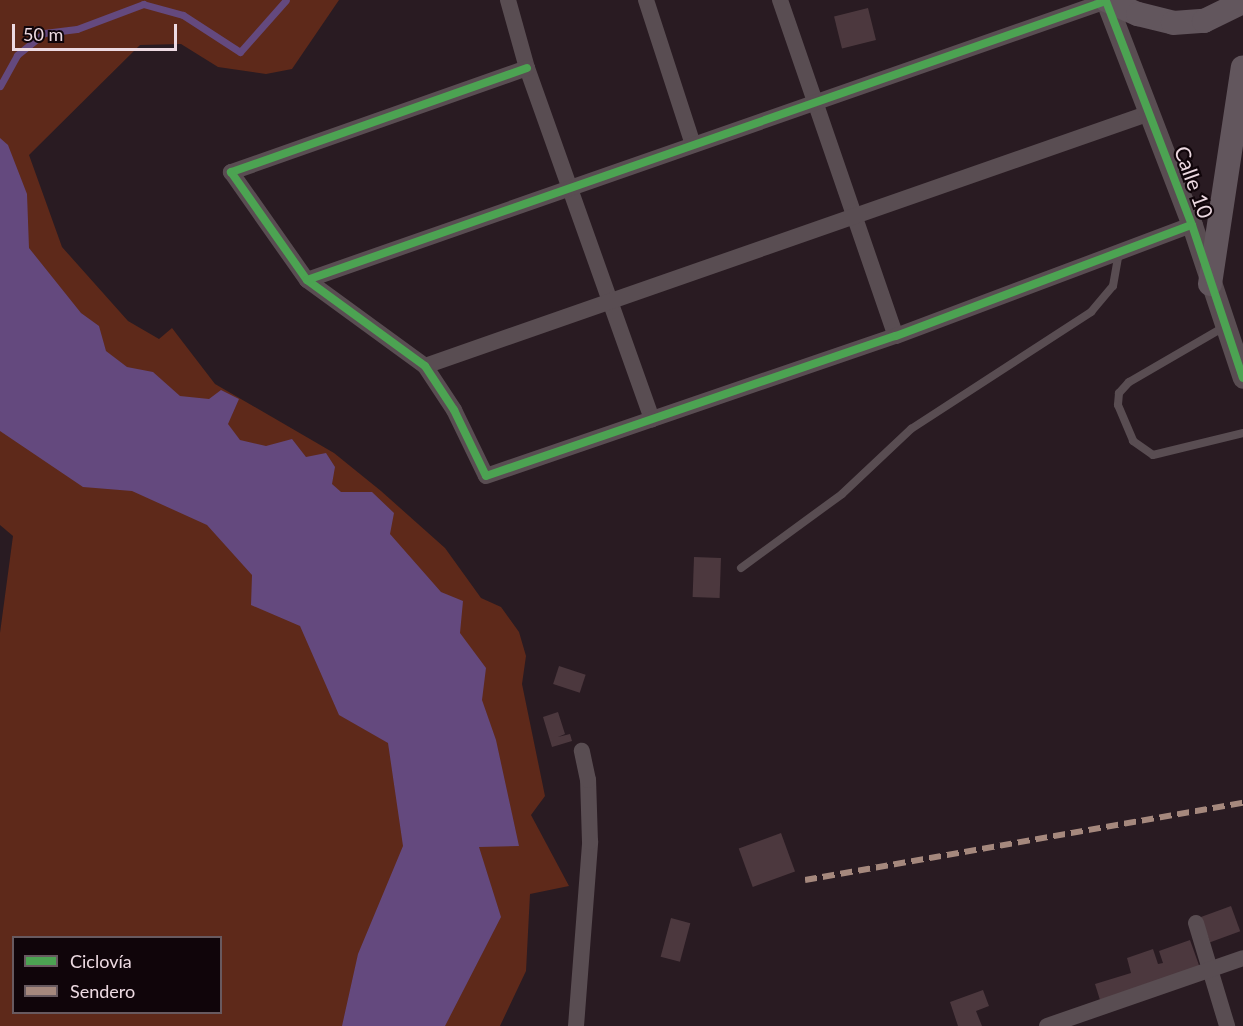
<!DOCTYPE html>
<html>
<head>
<meta charset="utf-8">
<style>
  body { margin:0 }
  #map { position:relative; width:1243px; height:1026px; overflow:hidden; background:#291b22; font-family:Lato,sans-serif }
  div>[style] { position:absolute }
  [style*='--x'] { left:calc(var(--x)*1px); top:calc(var(--y)*1px); width:calc(var(--w)*1px); rotate:calc(var(--a)*1deg) }
  .green>* { inset:0; background:#5e291a }
  .water>* { inset:0; background:#64497e }
  .stream>* { height:7px; margin:-3.5px; padding:0 3.5px; transform-origin:3.5px; border-radius:3.5px; background:#64497e }
  .building>* { inset:0; background:#4c383e; transform-origin:0 0 }
  .service>* { height:8px; margin:-4px; padding:0 4px; transform-origin:4px; border-radius:4px; background:#594d52 }
  .minor>* { height:16px; margin:-8px; padding:0 8px; transform-origin:8px; border-radius:8px; background:#594d52 }
  .tertiary>* { height:21px; margin:-10.5px; padding:0 10.5px; transform-origin:10.5px; border-radius:10.5px; background:#594d52 }
  .secondary>* { height:24px; margin:-12px; padding:0 12px; transform-origin:12px; border-radius:12px; background:#62565d }
  .quiet>* { height:6px; margin-top:-3px; transform-origin:0; background:repeating-linear-gradient(90deg,#a5887d 0 12px,transparent 0 18px) }
  .cycleway>* { height:8px; margin:-4px; padding:0 4px; transform-origin:4px; border-radius:4px; background:#4ca352 }
  span { translate:-50% -50%; white-space:nowrap; text-align:center; line-height:1.15; -webkit-text-stroke:4.5px #10050a; paint-order:stroke }
  .street-label { font-size:21px; color:#eddae2 }
  .legend { position:absolute; left:12px; top:936px; width:210px; height:78px; box-sizing:border-box; background:#10050a; border:2px solid #685a60; margin:0; padding:8px 10px; list-style:none; font-size:18px; color:#eddae2 }
  .legend li { display:flex; align-items:center; gap:12px; height:30px }
  .legend b { width:30px; border:2px solid #685a60 }
  .scale { position:absolute; left:12px; top:24px; width:165px; height:27px; box-sizing:border-box; border:3px solid #eddae2; border-top:0; padding-left:8px; font-size:18px; line-height:21px; white-space:nowrap; color:#eddae2; -webkit-text-stroke:4px #10050a; paint-order:stroke }
</style>
</head>
<body>
<div id="map">
  <div class="green">
    <div style="clip-path:polygon(evenodd,0 0,339px 0,292px 69px,266px 74px,218px 67px,181px 44px,140px 45px,29px 155px,62px 247px,128px 321px,159px 339px,172px 328px,215px 384px,334px 453px,381px 491px,445px 548px,481px 598px,501px 607px,519px 632px,526px 656px,522px 684px,545px 796px,531px 815px,569px 886px,530px 894px,526px 971px,500px 1026px,0 1026px,0 633px,13px 536px,0 525px,0 0,14px 938px,220px 938px,220px 1012px,14px 1012px,14px 938px)"></div>
  </div>
  <div class="water">
    <div style="clip-path:polygon(0 138px,8px 145px,27px 194px,29px 248px,81px 313px,99px 326px,106px 351px,127px 367px,153px 372px,180px 396px,209px 399px,221px 390px,239px 399px,228px 424px,240px 440px,266px 446px,292px 439px,306px 457px,326px 453px,335px 467px,332px 484px,341px 492px,372px 492px,394px 513px,390px 534px,441px 592px,463px 601px,460px 633px,486px 668px,482px 700px,496px 740px,519px 846px,479px 847px,501px 917px,445px 1026px,342px 1026px,358px 954px,403px 846px,388px 743px,339px 715px,300px 626px,251px 605px,252px 575px,207px 525px,132px 491px,83px 487px,0 431px)"></div>
  </div>
  <div class="stream">
    <div style="--x:0;--y:86;--w:35;--a:-61"></div>
    <div style="--x:17;--y:55;--w:35;--a:-39"></div>
    <div style="--x:44;--y:33;--w:33;--a:-7"></div>
    <div style="--x:77;--y:29;--w:71;--a:-20.7"></div>
    <div style="--x:143;--y:4;--w:41;--a:15.4"></div>
    <div style="--x:183;--y:15;--w:68;--a:33"></div>
    <div style="--x:240;--y:52;--w:69;--a:-48.5"></div>
  </div>
  <div class="building">
    <div style="left:868px;top:8px;width:33px;height:35px;rotate:76deg"></div>
    <div style="left:694px;top:557px;width:27px;height:40px;rotate:2deg"></div>
    <div style="left:559px;top:666px;width:28px;height:19px;rotate:18deg"></div>
    <div style="clip-path:polygon(558px 712px,565px 734px,558px 737px,570px 734px,572px 741px,552px 747px,543px 717px)"></div>
    <div style="left:781px;top:833px;width:41px;height:45px;rotate:70deg"></div>
    <div style="left:1231px;top:906px;width:27px;height:32px;rotate:70deg"></div>
    <div style="left:671px;top:918px;width:20px;height:40px;rotate:15deg"></div>
    <div style="clip-path:polygon(1190px 940px,1200px 968px,1100px 1000px,1095px 984px,1131px 973px,1127px 958px,1153px 949px,1158px 964px,1163px 963px,1159px 951px)"></div>
    <div style="clip-path:polygon(983px 990px,989px 1006px,976px 1011px,982px 1026px,958px 1026px,950px 1002px)"></div>
  </div>
  <div class="service">
    <div style="--x:1224;--y:327;--w:110;--a:149.9"></div>
    <div style="--x:1129;--y:382;--w:15;--a:132"></div>
    <div style="--x:1119;--y:393;--w:12;--a:95"></div>
    <div style="--x:1118;--y:405;--w:39;--a:67"></div>
    <div style="--x:1133;--y:441;--w:24;--a:35"></div>
    <div style="--x:1153;--y:455;--w:93;--a:-13.7"></div>
    <div style="--x:741;--y:568;--w:125;--a:-36.2"></div>
    <div style="--x:842;--y:494;--w:95;--a:-43.3"></div>
    <div style="--x:911;--y:429;--w:215;--a:-33"></div>
    <div style="--x:1091;--y:312;--w:34;--a:-50"></div>
    <div style="--x:1113;--y:286;--w:34;--a:-80"></div>
  </div>
  <div class="minor">
    <div style="--x:508;--y:0;--w:71;--a:74.4"></div>
    <div style="--x:527;--y:68;--w:373;--a:70.4"></div>
    <div style="--x:646;--y:0;--w:152;--a:72"></div>
    <div style="--x:780;--y:0;--w:355;--a:71"></div>
    <div style="--x:527;--y:68;--w:314;--a:160.6"></div>
    <div style="--x:231;--y:172;--w:132;--a:54.9"></div>
    <div style="--x:307;--y:280;--w:146;--a:36.1"></div>
    <div style="--x:425;--y:366;--w:53;--a:56.6"></div>
    <div style="--x:454;--y:410;--w:73;--a:64.1"></div>
    <div style="--x:486;--y:476;--w:433;--a:-18.9"></div>
    <div style="--x:896;--y:336;--w:316;--a:-20.6"></div>
    <div style="--x:307;--y:280;--w:846;--a:-19.25"></div>
    <div style="--x:425;--y:366;--w:768;--a:-19.24"></div>
    <div style="--x:1196;--y:923;--w:108;--a:73.2"></div>
    <div style="--x:576;--y:1026;--w:185;--a:-85.6"></div>
    <div style="--x:590;--y:842;--w:62;--a:-91.8"></div>
    <div style="--x:588;--y:780;--w:30;--a:-102"></div>
    <div style="--x:1047;--y:1026;--w:207;--a:-19.1"></div>
  </div>
  <div class="tertiary">
    <div style="--x:1106;--y:1;--w:240;--a:69"></div>
    <div style="--x:1192;--y:225;--w:161;--a:71.6"></div>
  </div>
  <div class="secondary">
    <div style="--x:1106;--y:0;--w:35;--a:24"></div>
    <div style="--x:1138;--y:14;--w:36;--a:14"></div>
    <div style="--x:1173;--y:23;--w:31;--a:-4"></div>
    <div style="--x:1204;--y:21;--w:43;--a:-26"></div>
    <div style="--x:1210;--y:284;--w:219;--a:-81.4"></div>
  </div>
  <div class="quiet">
    <div style="--x:805;--y:880;--w:445;--a:-10"></div>
  </div>
  <div class="cycleway">
    <div style="--x:527;--y:68;--w:314;--a:160.6"></div>
    <div style="--x:231;--y:172;--w:132;--a:54.9"></div>
    <div style="--x:307;--y:280;--w:146;--a:36.1"></div>
    <div style="--x:425;--y:366;--w:53;--a:56.6"></div>
    <div style="--x:454;--y:410;--w:73;--a:64.1"></div>
    <div style="--x:486;--y:476;--w:433;--a:-18.9"></div>
    <div style="--x:896;--y:336;--w:316;--a:-20.6"></div>
    <div style="--x:307;--y:280;--w:846;--a:-19.25"></div>
    <div style="--x:1106;--y:1;--w:240;--a:69"></div>
    <div style="--x:1192;--y:225;--w:161;--a:71.6"></div>
  </div>
  <div class="street-label">
    <span style="left:1194px;top:182px;rotate:70deg">Calle 10</span>
  </div>
  <ul class="legend">
  <li><b style="height:8px;background:#4ca352"></b>Ciclovía</li>
  <li><b style="height:8px;background:#a5887d"></b>Sendero</li>
  </ul>
  <div class="scale">50 m</div>
</div>
</body>
</html>
